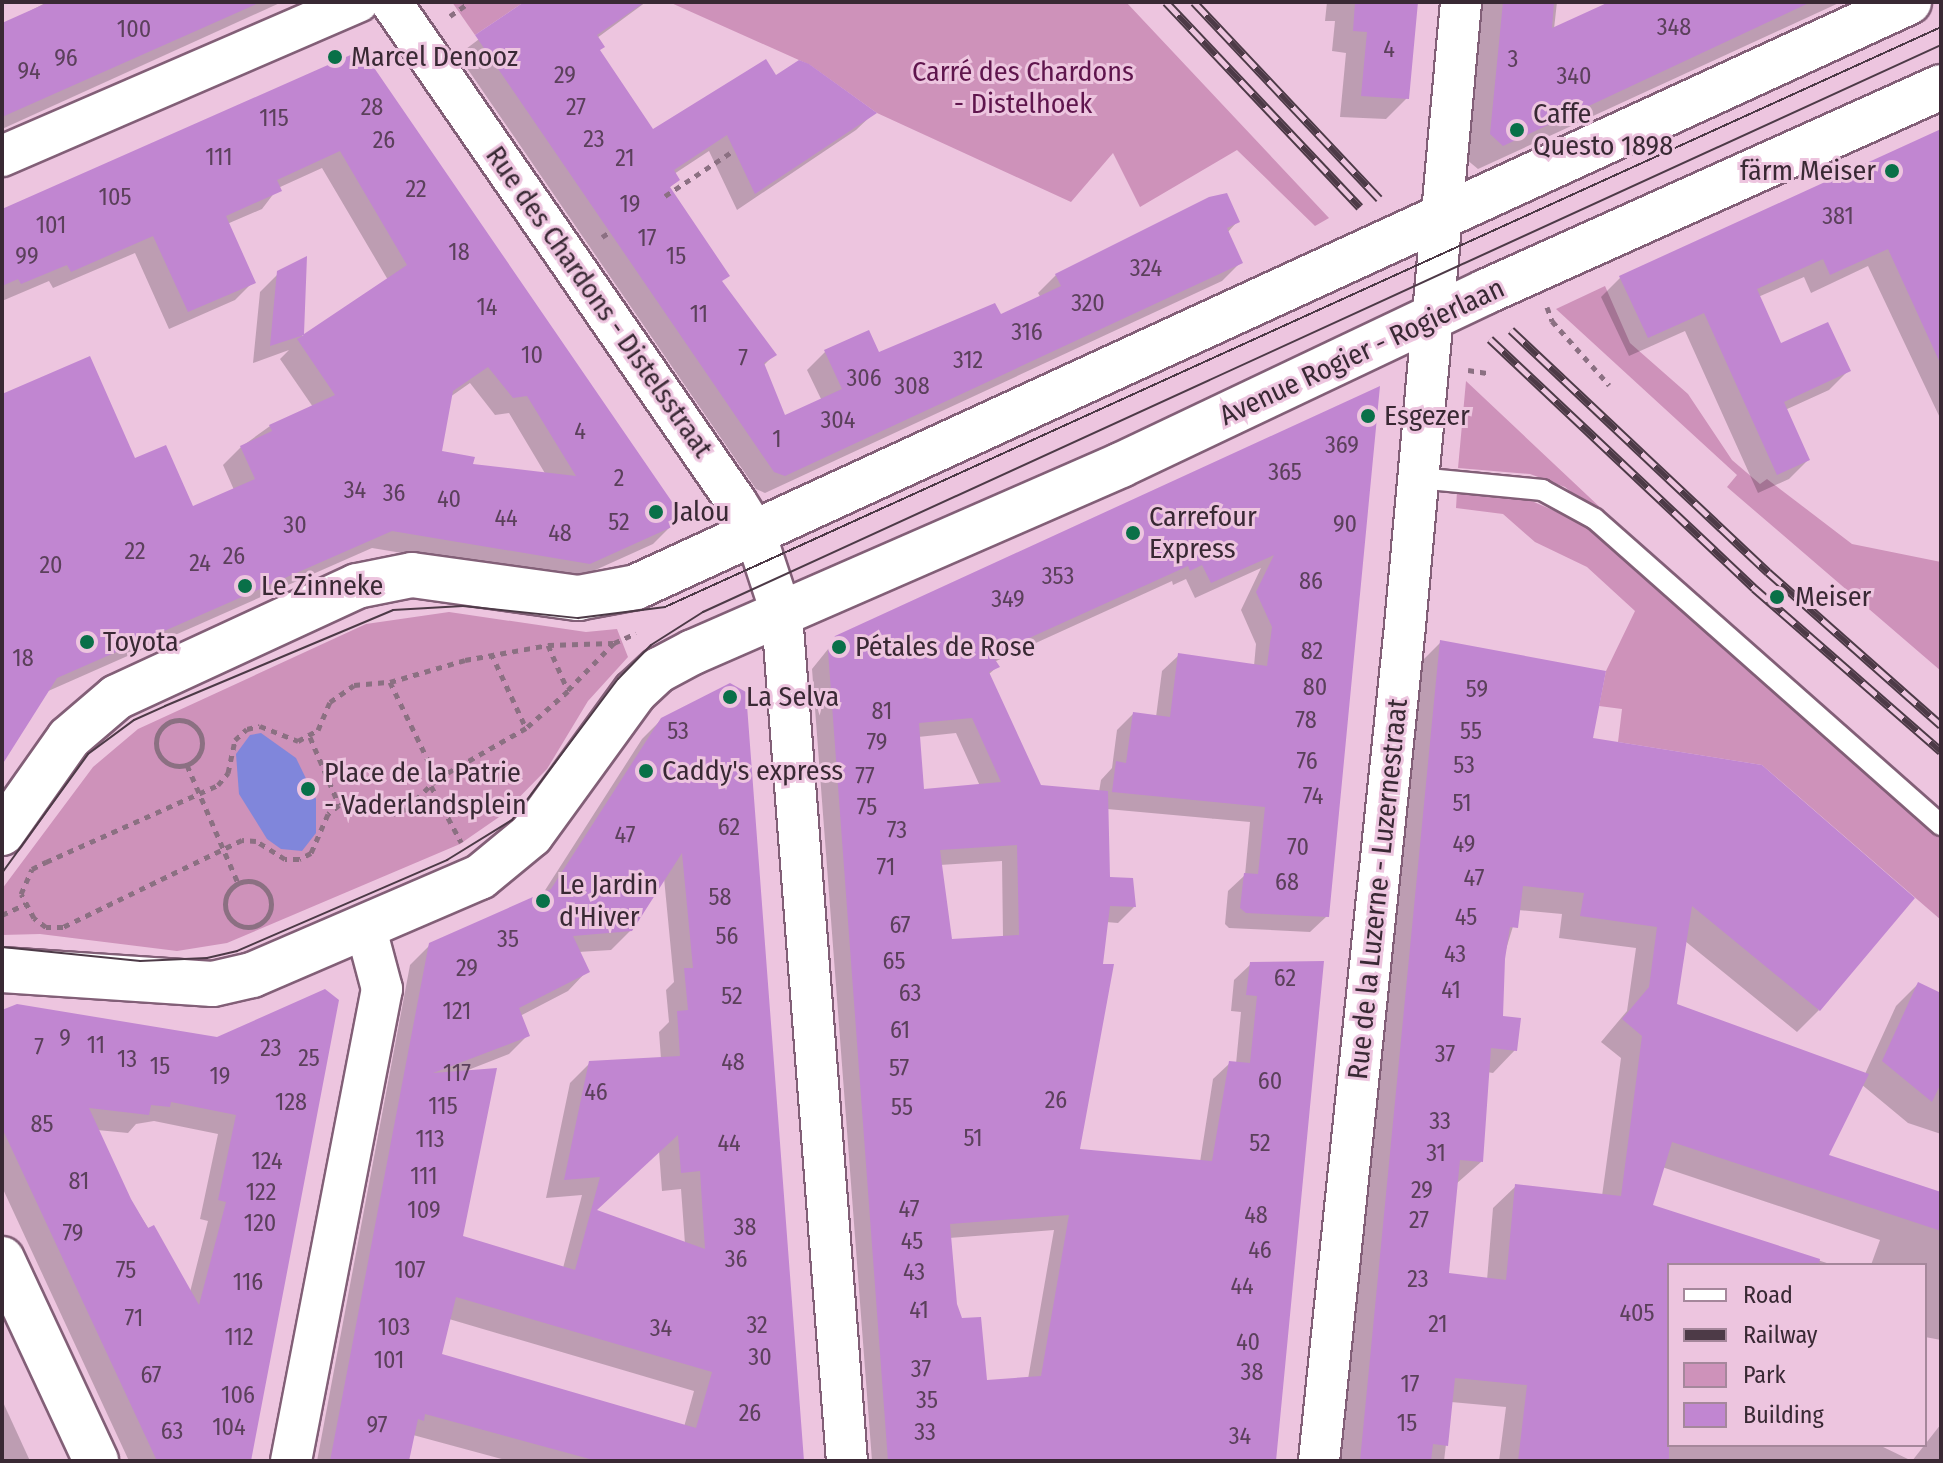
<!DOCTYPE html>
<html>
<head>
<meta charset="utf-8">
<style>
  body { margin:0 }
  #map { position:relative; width:1943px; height:1463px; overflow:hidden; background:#edc5df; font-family:"Fira Sans Condensed",sans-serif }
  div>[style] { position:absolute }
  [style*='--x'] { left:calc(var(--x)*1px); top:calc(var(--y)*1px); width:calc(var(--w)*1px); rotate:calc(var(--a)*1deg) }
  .green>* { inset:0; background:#ce92ba }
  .water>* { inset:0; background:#8086db }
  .shadow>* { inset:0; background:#0003 }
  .building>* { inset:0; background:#c186d1 }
  .path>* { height:5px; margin-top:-2.5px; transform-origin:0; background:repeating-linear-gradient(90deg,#8b7082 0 6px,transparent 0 12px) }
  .path>.ring { margin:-2.5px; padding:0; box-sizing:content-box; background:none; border:5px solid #8b7082; border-radius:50% }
  .roads { filter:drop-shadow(2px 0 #825f77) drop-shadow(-2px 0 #825f77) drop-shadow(0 2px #825f77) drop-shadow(0 -2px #825f77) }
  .service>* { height:20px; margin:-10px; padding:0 10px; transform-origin:10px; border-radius:10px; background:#fff }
  .minor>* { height:40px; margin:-20px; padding:0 20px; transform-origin:20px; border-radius:20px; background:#fff }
  .tertiary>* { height:44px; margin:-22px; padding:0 22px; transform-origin:22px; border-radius:22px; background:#fff }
  .tram>* { height:2px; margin:-1px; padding:0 1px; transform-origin:1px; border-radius:1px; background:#4d3a47 }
  .rail>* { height:9px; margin-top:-4.5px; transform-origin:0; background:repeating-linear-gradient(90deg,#edc5df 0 18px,#4d3a47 0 36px); box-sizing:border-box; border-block:2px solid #4d3a47 }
  .dots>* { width:22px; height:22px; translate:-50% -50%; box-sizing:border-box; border:4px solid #edc5df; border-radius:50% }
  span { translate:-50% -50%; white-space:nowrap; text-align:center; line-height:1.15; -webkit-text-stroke:6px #edc5df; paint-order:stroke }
  .number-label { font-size:24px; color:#5b405b }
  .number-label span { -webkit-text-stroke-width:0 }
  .poi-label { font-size:28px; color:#392934 }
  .left { translate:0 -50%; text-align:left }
  .right { translate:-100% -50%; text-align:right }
  .park-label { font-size:28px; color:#5f154d }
  .street-label { font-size:28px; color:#392934 }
  .frame { position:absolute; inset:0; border:4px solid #392934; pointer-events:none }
  .legend { position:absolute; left:1667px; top:1263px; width:260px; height:184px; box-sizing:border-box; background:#edc5df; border:2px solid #a5879b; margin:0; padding:10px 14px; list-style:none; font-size:24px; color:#392934 }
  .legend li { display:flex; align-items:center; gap:16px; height:40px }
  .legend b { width:40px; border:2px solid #a5879b }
</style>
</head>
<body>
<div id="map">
  <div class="green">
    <div style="clip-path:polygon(452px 2px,524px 2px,475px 35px)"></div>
    <div style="clip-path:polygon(669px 2px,1126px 2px,1329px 218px,1315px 226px,1237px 150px,1140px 207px,1113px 153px,1071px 202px,877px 113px,810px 65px)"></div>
    <div style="clip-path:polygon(1605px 286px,1630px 343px,1688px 394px,1732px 460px,1760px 484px,1767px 479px,1852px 544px,1941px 562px,1941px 671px,1727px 487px,1737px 475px,1556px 309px)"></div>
    <div style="clip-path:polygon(1466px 381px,1657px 561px,1565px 487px,1530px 474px,1458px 468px)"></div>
    <div style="clip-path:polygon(1457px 491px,1520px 496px,1590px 526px,1941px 838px,1941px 920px,1762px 765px,1618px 742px,1622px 709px,1599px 706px,1606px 671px,1635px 611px,1587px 567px,1535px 542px,1503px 514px,1456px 508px)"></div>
    <div style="clip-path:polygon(449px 612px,586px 632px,617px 629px,628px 657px,588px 701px,547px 769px,502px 815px,460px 844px,227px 943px,177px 951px,40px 934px,2px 935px,2px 889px,93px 767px,138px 729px,366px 624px)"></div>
  </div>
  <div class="water">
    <div style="clip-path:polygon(261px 733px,296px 758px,316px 799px,316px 833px,302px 851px,281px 849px,267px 839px,239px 794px,236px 754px,250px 735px)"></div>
  </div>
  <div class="shadow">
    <div style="clip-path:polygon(47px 2px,282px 2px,2px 129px,2px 26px)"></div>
    <div style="clip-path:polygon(528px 2px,646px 2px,597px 38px,598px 51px,652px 132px,812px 99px,874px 113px,856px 130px,737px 210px,709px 151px,674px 174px,678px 179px,669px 188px,721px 282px,774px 355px,763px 366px,784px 417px,822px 401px,807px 370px,825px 352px,878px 355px,1000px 317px,1041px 298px,1038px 293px,1056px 275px,1237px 222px,1227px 233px,1240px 263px,1222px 281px,765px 493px,756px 489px,458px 55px)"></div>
    <div style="clip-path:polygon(1327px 2px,1416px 2px,1407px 98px,1386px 119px,1340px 117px,1346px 53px,1332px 51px,1335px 21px,1325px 21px)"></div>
    <div style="clip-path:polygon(1482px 2px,1557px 2px,1554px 29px,1610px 2px,1841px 2px,1478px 169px,1466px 159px)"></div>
    <div style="clip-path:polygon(evenodd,356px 55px,672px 525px,653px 544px,571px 581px,372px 548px,46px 692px,2px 762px,2px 397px,134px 461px,192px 508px,234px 490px,223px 465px,241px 447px,270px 426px,313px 407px,280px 359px,289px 350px,253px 363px,260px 292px,279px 273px,305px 259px,302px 338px,388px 280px,322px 168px,278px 188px,262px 209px,227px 224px,253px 282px,235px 300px,169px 329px,135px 253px,53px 288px,49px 281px,2px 301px,2px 211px,356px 55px,470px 383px,495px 415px,509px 413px,546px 475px,471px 466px,440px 452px,450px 397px,470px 383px)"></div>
    <div style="clip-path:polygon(1941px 131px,1941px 420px,1868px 266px,1811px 293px,1804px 277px,1758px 297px,1780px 346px,1848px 371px,1829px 390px,1785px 410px,1808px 460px,1789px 479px,1758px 493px,1685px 331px,1629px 356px,1601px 297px,1620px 278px)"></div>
    <div style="clip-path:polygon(evenodd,1378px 390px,1327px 916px,1310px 932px,1229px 928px,1225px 924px,1228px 891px,1245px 875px,1250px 822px,1107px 809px,1108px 879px,1134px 907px,1118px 923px,1106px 922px,1078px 1151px,1200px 1162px,1213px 1079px,1230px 1063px,1236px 1064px,1241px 1012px,1231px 1011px,1234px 980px,1251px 964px,1322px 963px,1274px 1461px,872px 1461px,812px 669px,837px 638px,1378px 390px,1261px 568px,1241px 610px,1256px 644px,1254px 666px,1179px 655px,1162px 671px,1156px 717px,1133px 714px,1117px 730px,1112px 768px,1101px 780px,1099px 792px,1040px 787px,988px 675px,997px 667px,994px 662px,1172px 581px,1173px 585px,1186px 579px,1195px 598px,1261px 568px,1378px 390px,956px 733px,980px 786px,922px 791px,918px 737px,956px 733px,1378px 390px,1002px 861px,1003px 938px,950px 941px,940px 865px,1002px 861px,1378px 390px,1054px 1230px,1028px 1379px,985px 1383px,955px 1304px,949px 1238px,1054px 1230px)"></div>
    <div style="clip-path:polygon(evenodd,1441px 642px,1591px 740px,1819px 1010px,1797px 1032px,1685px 941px,1675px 1005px,1865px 1074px,1896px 1006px,1918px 984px,1941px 995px,1941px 1134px,1908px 1123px,1861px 1084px,1827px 1157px,1941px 1195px,1941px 1340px,1925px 1337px,1925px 1265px,1871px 1265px,1880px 1240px,1662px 1167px,1650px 1206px,1833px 1265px,1669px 1265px,1669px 1445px,1879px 1445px,1912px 1461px,1941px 1424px,1941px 1461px,1499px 1461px,1506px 1407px,1451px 1402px,1444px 1461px,1341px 1461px,1419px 664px,1441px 642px,1518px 910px,1562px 914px,1559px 938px,1636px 948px,1627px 1011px,1601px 1042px,1621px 1058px,1602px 1196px,1516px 1186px,1493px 1208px,1487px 1280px,1447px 1275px,1456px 1184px,1481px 1162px,1487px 1072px,1493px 1073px,1515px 1050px,1501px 1018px,1503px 959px,1518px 910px)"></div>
    <div style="clip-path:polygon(evenodd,662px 719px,802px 1461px,509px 1461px,413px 1435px,407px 1461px,317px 1461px,410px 965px,430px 945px,542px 895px,642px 739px,662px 719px,664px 878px,674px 982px,666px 990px,669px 1022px,659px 1032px,661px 1059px,590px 1063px,570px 1083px,546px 1198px,582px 1195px,563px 1268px,461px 1238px,463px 1072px,509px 1054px,528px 1035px,520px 1016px,568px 991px,587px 971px,578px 952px,611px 950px,631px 930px,664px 878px,662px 719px,659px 1151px,662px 1191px,681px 1189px,685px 1244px,594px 1211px,659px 1151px,662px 719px,449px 1319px,694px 1391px,684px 1427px,440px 1356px,449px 1319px)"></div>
    <div style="clip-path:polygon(evenodd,324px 991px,249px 1461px,129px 1461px,2px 1187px,2px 1013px,217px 1039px,324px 991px,154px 1121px,218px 1134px,200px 1219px,208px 1221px,190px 1292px,130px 1200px,97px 1130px,128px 1133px,136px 1124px,154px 1121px)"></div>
    <div style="clip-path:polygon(2px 1400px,30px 1461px,2px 1461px)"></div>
  </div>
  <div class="building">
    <div style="clip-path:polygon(49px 2px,261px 2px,2px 117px,2px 23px)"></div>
    <div style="clip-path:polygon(524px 2px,645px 2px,597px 35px,605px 47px,600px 50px,653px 129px,766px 59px,776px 75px,799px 60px,809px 64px,877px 113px,755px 194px,727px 135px,674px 170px,680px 180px,670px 187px,730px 276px,722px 281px,777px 355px,764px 363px,785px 415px,842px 389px,824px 350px,869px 330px,879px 352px,995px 303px,1001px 314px,1061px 286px,1055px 274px,1209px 197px,1227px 193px,1240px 222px,1227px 228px,1243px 263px,785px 476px,774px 472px,475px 35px)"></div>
    <div style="clip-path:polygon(1355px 2px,1418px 2px,1409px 99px,1361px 96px,1367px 32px,1353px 31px)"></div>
    <div style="clip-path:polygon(1503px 2px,1554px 2px,1552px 28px,1609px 2px,1811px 2px,1503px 146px,1490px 134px)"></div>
    <div style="clip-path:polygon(evenodd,355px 53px,366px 56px,679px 512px,674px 526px,590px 564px,392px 531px,57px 678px,2px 765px,2px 394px,90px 356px,135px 458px,166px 445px,193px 506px,255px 479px,240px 446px,272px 431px,269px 425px,335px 395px,297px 339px,304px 335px,270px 346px,277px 271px,307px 256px,304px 334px,407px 265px,340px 151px,277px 180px,282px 191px,226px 216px,256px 283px,188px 312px,153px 236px,71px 272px,67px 265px,21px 284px,18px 279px,2px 286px,2px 209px,355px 53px,488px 367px,513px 398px,527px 396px,576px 476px,473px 464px,475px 457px,442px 451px,453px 391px,488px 367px)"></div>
    <div style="clip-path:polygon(1941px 129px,1941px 365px,1888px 249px,1830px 275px,1823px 259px,1757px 289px,1781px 343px,1828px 322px,1851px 371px,1784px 402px,1810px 460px,1777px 475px,1704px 313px,1648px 338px,1619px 276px)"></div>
    <div style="clip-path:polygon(evenodd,1380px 386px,1329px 917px,1246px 913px,1240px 908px,1244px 873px,1258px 874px,1265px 807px,1112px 792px,1116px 761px,1126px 763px,1133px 712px,1170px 717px,1178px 653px,1267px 666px,1272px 627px,1256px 592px,1274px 555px,1211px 583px,1202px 565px,1190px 571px,1188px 566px,992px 655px,1000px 667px,989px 672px,1041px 785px,1108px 791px,1110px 877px,1133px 878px,1136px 907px,1110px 906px,1103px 964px,1114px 964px,1080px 1149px,1212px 1161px,1229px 1061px,1250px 1063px,1257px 996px,1246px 995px,1250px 962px,1324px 961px,1276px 1461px,888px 1461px,828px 651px,835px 636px,1380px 386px,972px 718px,1001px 782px,924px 789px,919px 723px,972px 718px,1380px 386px,1017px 845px,1019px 935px,952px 939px,940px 850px,1017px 845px,1380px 386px,1069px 1215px,1041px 1376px,987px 1380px,981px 1317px,962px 1318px,957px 1304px,950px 1224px,1069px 1215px)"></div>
    <div style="clip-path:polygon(evenodd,1440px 640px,1606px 671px,1593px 738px,1762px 765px,1915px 898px,1820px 1011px,1692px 906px,1677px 1004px,1869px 1074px,1829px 1155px,1941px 1192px,1941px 1231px,1672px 1142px,1653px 1205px,1820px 1259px,1819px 1265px,1669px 1265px,1669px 1461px,1518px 1461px,1527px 1385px,1455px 1378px,1448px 1446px,1433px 1444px,1431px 1461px,1360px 1461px,1440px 640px,1523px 886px,1584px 893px,1580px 916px,1657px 927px,1649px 987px,1622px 1019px,1642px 1036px,1621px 1196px,1515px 1184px,1506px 1280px,1449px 1273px,1460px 1160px,1483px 1162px,1491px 1048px,1517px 1051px,1521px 1018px,1503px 1016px,1505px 959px,1510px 927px,1518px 928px,1523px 886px)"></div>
    <div style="clip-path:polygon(evenodd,730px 683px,746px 692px,804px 1461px,597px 1461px,425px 1414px,424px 1421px,418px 1419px,409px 1461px,330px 1461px,429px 943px,551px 889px,661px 718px,730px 683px,682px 853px,693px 968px,684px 968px,688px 1010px,677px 1011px,680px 1056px,589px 1061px,564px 1180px,600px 1177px,575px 1270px,463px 1236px,497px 1068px,433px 1073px,530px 1036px,519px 1008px,590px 972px,573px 936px,632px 931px,682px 853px,730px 683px,678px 1135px,681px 1173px,700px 1171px,705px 1249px,597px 1210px,678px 1135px,730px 683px,456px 1297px,712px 1372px,696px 1428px,442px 1354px,456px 1297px)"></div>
    <div style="clip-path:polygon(1918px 982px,1941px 993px,1941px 1083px,1932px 1102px,1882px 1061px)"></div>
    <div style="clip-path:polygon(evenodd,325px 989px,339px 1000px,251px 1461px,157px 1461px,2px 1128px,2px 1010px,17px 1004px,217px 1037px,325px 989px,171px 1102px,236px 1115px,218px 1200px,226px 1202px,199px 1305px,154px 1225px,148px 1228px,131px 1199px,89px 1108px,149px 1115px,151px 1105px,170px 1107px,171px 1102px)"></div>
  </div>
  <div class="path">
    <div style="--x:450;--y:16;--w:24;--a:-35"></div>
    <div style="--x:665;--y:196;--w:82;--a:-33.5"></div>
    <div style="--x:602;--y:237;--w:9;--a:-32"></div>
    <div style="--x:1547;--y:307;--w:15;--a:70"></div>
    <div style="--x:1552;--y:321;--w:86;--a:48.3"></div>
    <div style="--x:1468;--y:370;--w:19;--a:9"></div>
    <div style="--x:548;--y:645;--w:50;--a:66.5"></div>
    <div style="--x:568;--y:691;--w:56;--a:138.6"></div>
    <div style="--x:526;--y:728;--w:103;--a:150.2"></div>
    <div style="--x:437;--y:779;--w:43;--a:135.9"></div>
    <div style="--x:406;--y:809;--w:14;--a:159"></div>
    <div style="--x:393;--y:814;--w:32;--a:-158"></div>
    <div style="--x:363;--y:802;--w:24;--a:173"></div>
    <div style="--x:339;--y:805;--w:14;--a:141"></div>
    <div style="--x:328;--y:814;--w:43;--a:113.6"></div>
    <div style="--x:311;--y:853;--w:13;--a:153"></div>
    <div style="--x:299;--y:859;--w:14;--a:180"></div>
    <div style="--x:285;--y:859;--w:34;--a:-148"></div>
    <div style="--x:256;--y:841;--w:14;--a:-176"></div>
    <div style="--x:242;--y:840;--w:199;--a:154.1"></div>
    <div style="--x:63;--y:927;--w:17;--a:180"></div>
    <div style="--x:46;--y:927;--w:15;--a:-143"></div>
    <div style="--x:34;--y:918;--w:27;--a:-118"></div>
    <div style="--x:21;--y:894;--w:27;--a:-66"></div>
    <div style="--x:32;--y:869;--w:16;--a:-27"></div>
    <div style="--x:46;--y:862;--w:188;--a:-24.1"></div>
    <div style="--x:218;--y:785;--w:16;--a:-50"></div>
    <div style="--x:228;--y:773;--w:34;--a:-78"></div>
    <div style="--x:235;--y:740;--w:16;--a:-43"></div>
    <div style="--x:247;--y:729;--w:13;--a:-13"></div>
    <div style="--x:260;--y:726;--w:41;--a:21.5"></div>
    <div style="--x:298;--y:741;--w:23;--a:-29"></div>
    <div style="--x:318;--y:730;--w:30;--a:-67"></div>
    <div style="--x:330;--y:702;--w:29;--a:-35"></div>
    <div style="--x:354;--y:685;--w:36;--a:-5"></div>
    <div style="--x:390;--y:682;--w:78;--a:-16.3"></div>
    <div style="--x:465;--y:660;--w:84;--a:-10.2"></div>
    <div style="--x:548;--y:645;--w:65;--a:-1.8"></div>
    <div style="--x:491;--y:653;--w:83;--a:65"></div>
    <div style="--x:390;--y:682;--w:108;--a:64.1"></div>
    <div style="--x:568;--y:690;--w:66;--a:-45.6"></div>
    <div style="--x:614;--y:643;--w:24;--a:-24"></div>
    <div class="ring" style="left:156px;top:720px;width:41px;height:41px"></div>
    <div style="--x:310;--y:737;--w:74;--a:66.9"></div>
    <div style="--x:187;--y:765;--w:129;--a:66.6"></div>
    <div style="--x:431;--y:786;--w:64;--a:61.8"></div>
    <div class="ring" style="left:225px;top:881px;width:41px;height:41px"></div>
    <div style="--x:2;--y:915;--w:26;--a:-25"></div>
  </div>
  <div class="roads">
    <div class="service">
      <div style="--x:1418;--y:478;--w:125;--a:5.5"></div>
      <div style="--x:1542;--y:490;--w:60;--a:28.7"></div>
      <div style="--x:1595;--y:519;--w:462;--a:41.5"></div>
    </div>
    <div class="minor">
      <div style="--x:391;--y:2;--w:609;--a:55.37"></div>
      <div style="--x:737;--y:503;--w:32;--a:58"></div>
      <div style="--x:754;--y:530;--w:89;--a:71.8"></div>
      <div style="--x:782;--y:615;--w:848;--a:85.61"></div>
      <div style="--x:2;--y:156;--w:388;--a:-23.4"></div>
      <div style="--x:291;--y:1461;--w:481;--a:-79.1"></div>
      <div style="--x:382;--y:989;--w:62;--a:-104.9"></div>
      <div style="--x:1319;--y:1461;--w:839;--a:-84.12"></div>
      <div style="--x:1405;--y:626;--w:627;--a:-84.87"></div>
    </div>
    <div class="tertiary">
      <div style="--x:2;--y:833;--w:116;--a:-54.8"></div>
      <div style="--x:69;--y:738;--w:63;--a:-40.5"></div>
      <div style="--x:117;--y:697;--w:264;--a:-24.8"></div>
      <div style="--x:357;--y:586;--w:56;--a:-11.3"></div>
      <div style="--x:412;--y:575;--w:168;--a:7.9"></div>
      <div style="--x:578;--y:598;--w:59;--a:-10.7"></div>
      <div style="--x:636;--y:587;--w:1401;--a:-24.68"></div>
      <div style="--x:2;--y:970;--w:211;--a:3.8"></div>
      <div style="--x:213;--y:984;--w:40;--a:-13"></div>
      <div style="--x:252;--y:975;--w:248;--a:-23.3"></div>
      <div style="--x:480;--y:877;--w:66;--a:-39.5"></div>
      <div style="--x:531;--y:835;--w:177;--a:-54"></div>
      <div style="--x:635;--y:692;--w:33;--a:-43"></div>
      <div style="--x:659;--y:670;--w:38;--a:-28"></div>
      <div style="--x:693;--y:652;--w:467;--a:-23.6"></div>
      <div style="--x:1121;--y:465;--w:403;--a:-25.4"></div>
      <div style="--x:1485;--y:292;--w:500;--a:-24.2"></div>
      <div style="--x:2;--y:1259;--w:223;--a:65"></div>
    </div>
  </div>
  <div class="tram">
    <div style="--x:2;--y:873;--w:147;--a:-54.1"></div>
    <div style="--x:88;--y:754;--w:57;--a:-36.5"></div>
    <div style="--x:134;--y:720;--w:34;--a:-24"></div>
    <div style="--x:165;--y:706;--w:247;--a:-22.8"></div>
    <div style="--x:393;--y:610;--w:70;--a:-3.3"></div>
    <div style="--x:463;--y:606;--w:116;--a:6"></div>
    <div style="--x:578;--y:618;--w:88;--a:-7.2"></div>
    <div style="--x:665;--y:607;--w:1402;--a:-24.44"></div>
    <div style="--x:2;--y:947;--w:139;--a:5.8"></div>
    <div style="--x:140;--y:961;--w:67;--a:-2.6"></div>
    <div style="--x:207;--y:958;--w:31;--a:-13"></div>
    <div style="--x:237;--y:951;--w:229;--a:-23.4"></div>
    <div style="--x:447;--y:860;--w:76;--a:-31.6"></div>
    <div style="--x:512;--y:820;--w:176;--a:-53.1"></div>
    <div style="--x:618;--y:679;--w:47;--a:-45.9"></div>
    <div style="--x:651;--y:645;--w:62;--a:-32.4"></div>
    <div style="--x:703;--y:612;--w:1362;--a:-24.61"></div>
  </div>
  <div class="rail">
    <div style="--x:1166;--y:2;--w:282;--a:46.6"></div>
    <div style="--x:1194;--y:2;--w:270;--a:46.7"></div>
    <div style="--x:1511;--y:330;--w:353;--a:43.3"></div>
    <div style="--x:1768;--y:572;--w:231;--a:41.5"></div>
    <div style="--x:1490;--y:339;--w:363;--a:43.3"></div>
    <div style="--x:1754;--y:588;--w:248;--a:41.1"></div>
  </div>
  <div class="dots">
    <div style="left:335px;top:57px;background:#097048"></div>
    <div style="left:1517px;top:130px;background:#097048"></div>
    <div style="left:1892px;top:171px;background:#097048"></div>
    <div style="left:1368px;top:416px;background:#097048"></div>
    <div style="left:656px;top:512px;background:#097048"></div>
    <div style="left:1133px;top:533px;background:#097048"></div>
    <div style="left:245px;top:586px;background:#097048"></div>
    <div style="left:1777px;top:597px;background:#097048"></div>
    <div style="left:87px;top:642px;background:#097048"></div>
    <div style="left:839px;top:647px;background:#097048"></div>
    <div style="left:730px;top:697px;background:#097048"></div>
    <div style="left:646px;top:771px;background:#097048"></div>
    <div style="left:308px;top:789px;background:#097048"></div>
    <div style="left:543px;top:901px;background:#097048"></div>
  </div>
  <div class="number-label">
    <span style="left:1674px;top:28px">348</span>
    <span style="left:134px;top:30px">100</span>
    <span style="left:1389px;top:50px">4</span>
    <span style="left:66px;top:59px">96</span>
    <span style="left:1513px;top:60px">3</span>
    <span style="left:29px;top:72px">94</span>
    <span style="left:565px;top:76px">29</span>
    <span style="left:1574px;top:77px">340</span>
    <span style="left:372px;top:108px">28</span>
    <span style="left:576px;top:108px">27</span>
    <span style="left:274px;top:119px">115</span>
    <span style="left:594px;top:140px">23</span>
    <span style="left:384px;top:141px">26</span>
    <span style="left:219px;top:158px">111</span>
    <span style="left:625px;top:159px">21</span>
    <span style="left:416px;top:190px">22</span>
    <span style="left:115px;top:198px">105</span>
    <span style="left:630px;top:205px">19</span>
    <span style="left:1838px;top:217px">381</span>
    <span style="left:51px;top:226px">101</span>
    <span style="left:647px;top:239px">17</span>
    <span style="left:459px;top:253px">18</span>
    <span style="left:27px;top:257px">99</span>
    <span style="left:676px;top:257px">15</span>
    <span style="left:1146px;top:269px">324</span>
    <span style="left:1088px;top:304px">320</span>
    <span style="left:487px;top:308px">14</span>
    <span style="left:699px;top:315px">11</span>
    <span style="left:1027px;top:333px">316</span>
    <span style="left:532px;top:356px">10</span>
    <span style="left:743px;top:359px">7</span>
    <span style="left:968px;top:361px">312</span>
    <span style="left:864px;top:379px">306</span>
    <span style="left:912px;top:387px">308</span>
    <span style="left:838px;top:421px">304</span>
    <span style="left:580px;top:432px">4</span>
    <span style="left:777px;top:440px">1</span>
    <span style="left:1342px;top:446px">369</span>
    <span style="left:1285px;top:473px">365</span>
    <span style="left:619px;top:479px">2</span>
    <span style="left:355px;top:491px">34</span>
    <span style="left:394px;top:494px">36</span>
    <span style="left:449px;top:500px">40</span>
    <span style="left:506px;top:519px">44</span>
    <span style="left:619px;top:523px">52</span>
    <span style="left:1345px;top:525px">90</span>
    <span style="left:295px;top:526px">30</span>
    <span style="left:560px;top:534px">48</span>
    <span style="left:135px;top:552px">22</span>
    <span style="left:234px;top:557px">26</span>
    <span style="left:200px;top:564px">24</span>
    <span style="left:51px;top:566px">20</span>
    <span style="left:1058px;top:577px">353</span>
    <span style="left:1311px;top:582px">86</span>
    <span style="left:1008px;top:600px">349</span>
    <span style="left:1312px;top:652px">82</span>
    <span style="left:23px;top:659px">18</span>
    <span style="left:1315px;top:688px">80</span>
    <span style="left:1477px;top:690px">59</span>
    <span style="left:882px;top:712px">81</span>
    <span style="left:1306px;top:721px">78</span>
    <span style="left:678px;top:732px">53</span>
    <span style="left:1471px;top:732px">55</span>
    <span style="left:877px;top:743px">79</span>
    <span style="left:1307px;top:762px">76</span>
    <span style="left:1464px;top:766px">53</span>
    <span style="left:865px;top:777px">77</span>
    <span style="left:1313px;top:797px">74</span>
    <span style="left:1462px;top:804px">51</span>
    <span style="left:867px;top:808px">75</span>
    <span style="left:729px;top:828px">62</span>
    <span style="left:897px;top:831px">73</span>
    <span style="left:625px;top:836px">47</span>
    <span style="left:1464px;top:845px">49</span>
    <span style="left:1298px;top:848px">70</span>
    <span style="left:886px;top:868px">71</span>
    <span style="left:1474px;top:879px">47</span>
    <span style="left:1287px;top:883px">68</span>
    <span style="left:720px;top:898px">58</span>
    <span style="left:1466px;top:918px">45</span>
    <span style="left:900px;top:926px">67</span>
    <span style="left:727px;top:937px">56</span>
    <span style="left:508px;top:940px">35</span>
    <span style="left:1455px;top:955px">43</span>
    <span style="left:894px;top:962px">65</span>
    <span style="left:467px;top:969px">29</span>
    <span style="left:1285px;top:979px">62</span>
    <span style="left:1451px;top:991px">41</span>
    <span style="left:910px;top:994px">63</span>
    <span style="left:732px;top:997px">52</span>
    <span style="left:457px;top:1012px">121</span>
    <span style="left:900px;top:1031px">61</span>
    <span style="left:65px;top:1039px">9</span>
    <span style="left:96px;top:1046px">11</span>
    <span style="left:39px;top:1048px">7</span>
    <span style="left:271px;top:1049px">23</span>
    <span style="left:1445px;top:1055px">37</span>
    <span style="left:309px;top:1059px">25</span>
    <span style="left:127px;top:1060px">13</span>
    <span style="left:733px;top:1063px">48</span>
    <span style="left:160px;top:1067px">15</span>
    <span style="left:899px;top:1069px">57</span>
    <span style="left:457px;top:1074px">117</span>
    <span style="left:220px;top:1077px">19</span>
    <span style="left:1270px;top:1082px">60</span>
    <span style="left:596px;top:1093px">46</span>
    <span style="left:1056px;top:1101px">26</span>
    <span style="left:291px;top:1103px">128</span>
    <span style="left:443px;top:1107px">115</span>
    <span style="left:902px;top:1108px">55</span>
    <span style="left:1440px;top:1122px">33</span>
    <span style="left:42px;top:1125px">85</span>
    <span style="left:973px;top:1139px">51</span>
    <span style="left:430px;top:1140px">113</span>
    <span style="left:729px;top:1144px">44</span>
    <span style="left:1260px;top:1144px">52</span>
    <span style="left:1436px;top:1154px">31</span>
    <span style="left:267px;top:1162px">124</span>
    <span style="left:424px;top:1177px">111</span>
    <span style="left:79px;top:1182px">81</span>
    <span style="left:1422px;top:1191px">29</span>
    <span style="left:261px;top:1193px">122</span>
    <span style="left:909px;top:1210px">47</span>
    <span style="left:424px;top:1211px">109</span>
    <span style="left:1256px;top:1216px">48</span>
    <span style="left:1419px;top:1221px">27</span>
    <span style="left:260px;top:1224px">120</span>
    <span style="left:745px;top:1228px">38</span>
    <span style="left:73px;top:1234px">79</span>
    <span style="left:912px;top:1242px">45</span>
    <span style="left:1260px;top:1251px">46</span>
    <span style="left:736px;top:1260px">36</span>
    <span style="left:126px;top:1271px">75</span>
    <span style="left:410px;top:1271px">107</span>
    <span style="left:914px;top:1273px">43</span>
    <span style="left:1418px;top:1280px">23</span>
    <span style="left:248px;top:1283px">116</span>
    <span style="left:1242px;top:1287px">44</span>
    <span style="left:919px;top:1311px">41</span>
    <span style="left:1637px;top:1314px">405</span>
    <span style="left:134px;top:1319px">71</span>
    <span style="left:1438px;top:1325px">21</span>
    <span style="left:757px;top:1326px">32</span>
    <span style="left:394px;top:1328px">103</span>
    <span style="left:661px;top:1329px">34</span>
    <span style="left:239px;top:1338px">112</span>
    <span style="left:1248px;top:1343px">40</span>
    <span style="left:760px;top:1358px">30</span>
    <span style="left:389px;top:1361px">101</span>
    <span style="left:921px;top:1370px">37</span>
    <span style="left:1252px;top:1373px">38</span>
    <span style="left:151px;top:1376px">67</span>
    <span style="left:1410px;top:1385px">17</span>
    <span style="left:238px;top:1396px">106</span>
    <span style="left:927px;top:1401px">35</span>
    <span style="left:750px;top:1414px">26</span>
    <span style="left:1407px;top:1424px">15</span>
    <span style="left:377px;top:1426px">97</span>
    <span style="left:229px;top:1428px">104</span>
    <span style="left:172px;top:1432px">63</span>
    <span style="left:925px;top:1433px">33</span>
    <span style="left:1240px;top:1437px">34</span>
  </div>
  <div class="poi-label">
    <span class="left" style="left:351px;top:57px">Marcel Denooz</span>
    <span class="left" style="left:1533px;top:130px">Caffe<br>Questo 1898</span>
    <span class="right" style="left:1876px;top:171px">färm Meiser</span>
    <span class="left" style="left:1384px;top:416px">Esgezer</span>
    <span class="left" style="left:672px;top:512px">Jalou</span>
    <span class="left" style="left:1149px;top:533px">Carrefour<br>Express</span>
    <span class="left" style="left:261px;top:586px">Le Zinneke</span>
    <span class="left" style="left:1795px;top:597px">Meiser</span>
    <span class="left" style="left:103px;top:642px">Toyota</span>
    <span class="left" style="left:855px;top:647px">Pétales de Rose</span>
    <span class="left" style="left:746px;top:697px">La Selva</span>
    <span class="left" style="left:662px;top:771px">Caddy's express</span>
    <span class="left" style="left:324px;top:789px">Place de la Patrie<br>- Vaderlandsplein</span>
    <span class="left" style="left:559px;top:901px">Le Jardin<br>d'Hiver</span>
  </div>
  <div class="park-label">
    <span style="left:1023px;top:88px">Carré des Chardons<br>- Distelhoek</span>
  </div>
  <div class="street-label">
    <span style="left:599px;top:302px;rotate:55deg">Rue des Chardons - Distelsstraat</span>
    <span style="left:1362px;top:352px;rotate:-25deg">Avenue Rogier - Rogierlaan</span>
    <span style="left:1378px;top:889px;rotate:-84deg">Rue de la Luzerne - Luzernestraat</span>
  </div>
  <div class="frame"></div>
  <ul class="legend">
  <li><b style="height:10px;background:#fff"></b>Road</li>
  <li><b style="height:10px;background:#4d3a47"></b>Railway</li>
  <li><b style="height:22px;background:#ce92ba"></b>Park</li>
  <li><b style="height:22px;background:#c186d1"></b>Building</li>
  </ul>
</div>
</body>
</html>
